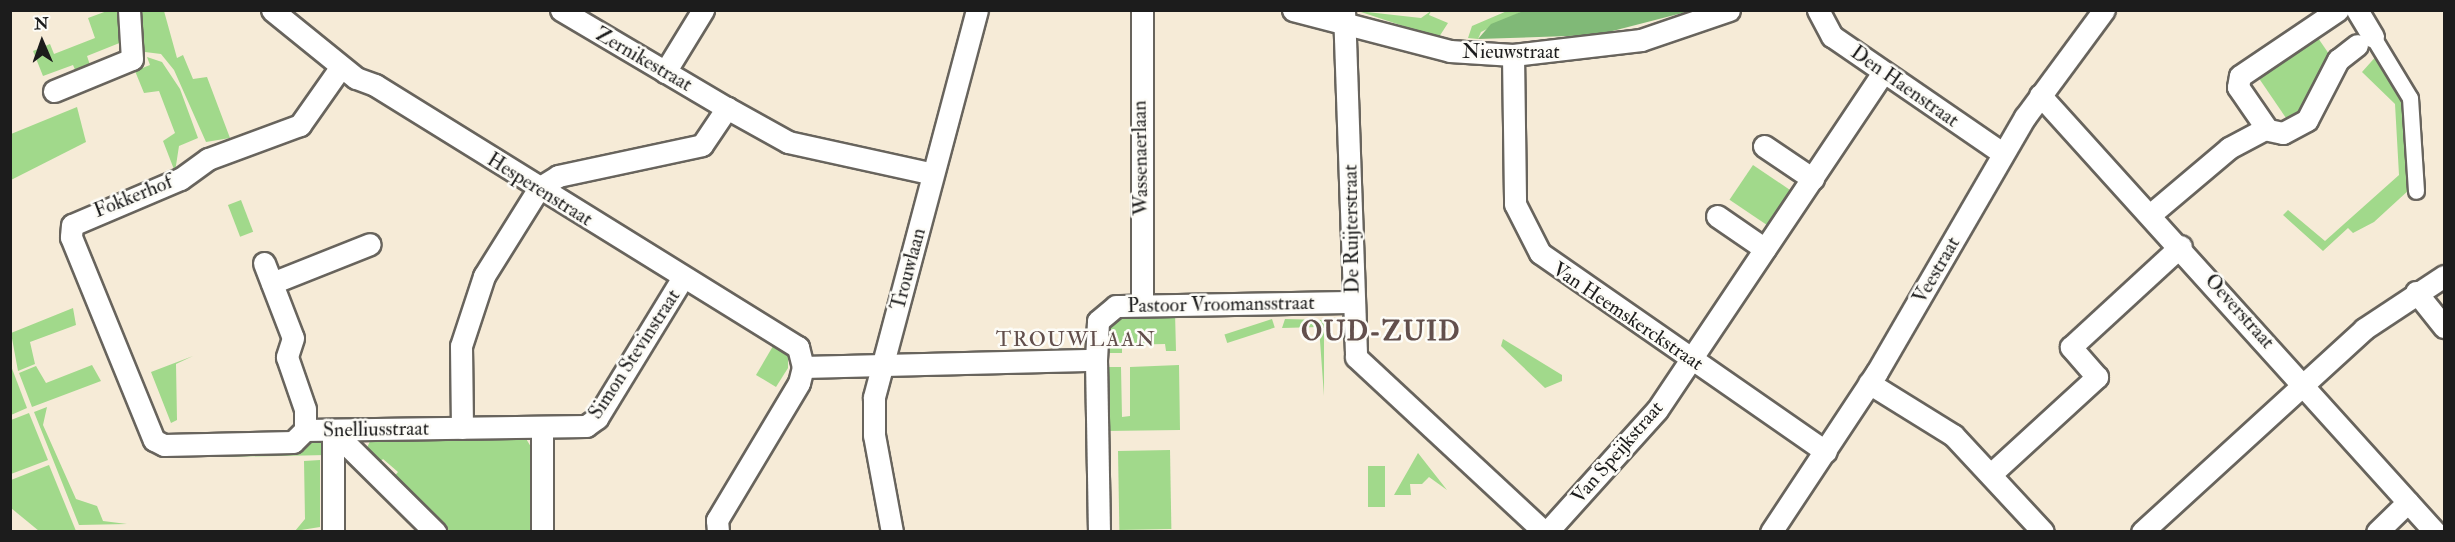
<!DOCTYPE html>
<html>
<head>
<meta charset="utf-8">
<style>
  body { margin:0 }
  #map { position:relative; width:2455px; height:542px; overflow:hidden; background:#f6ebd7; font-family:"IM FELL Double Pica",serif }
  div>[style] { position:absolute }
  [style*='--x'] { left:calc(var(--x)*1px); top:calc(var(--y)*1px); width:calc(var(--w)*1px); rotate:calc(var(--a)*1deg) }
  .green>* { inset:0; background:#a1d98b; transform-origin:0 0 }
  .forest>* { inset:0; background:#80b977 }
  .roads { filter:drop-shadow(2px 0 #68645d) drop-shadow(-2px 0 #68645d) drop-shadow(0 2px #68645d) drop-shadow(0 -2px #68645d) }
  .pedestrian>* { height:15px; margin:-7.5px; padding:0 7.5px; transform-origin:7.5px; border-radius:7.5px; background:#fff }
  .minor>* { height:21px; margin:-10.5px; padding:0 10.5px; transform-origin:10.5px; border-radius:10.5px; background:#fff }
  span { translate:-50% -50%; white-space:nowrap; text-align:center; line-height:1.15; -webkit-text-stroke:5px #fdfcf7; paint-order:stroke }
  .street-label { font-size:20px; color:#1c1c1c }
  .neighbourhood-label { font-size:21px; color:#624f4c; letter-spacing:1.5px }
  .district-label { font-size:26px; color:#624f4c; font-weight:700; letter-spacing:1.5px }
  .frame { position:absolute; inset:0; border:12px solid #1c1c1c; pointer-events:none }
  .north { position:absolute; left:12px; top:12px; width:60px; height:60px; -webkit-text-stroke:4px #fdfcf7; paint-order:stroke; rotate:358deg; font-size:16px; font-weight:700; line-height:24px; text-align:center; color:#1c1c1c }
  .north::after { content:''; display:block; margin:auto; width:21px; height:27px; background:#1c1c1c; clip-path:polygon(50% 0,100% 100%,50% 72%,0 100%) }
</style>
</head>
<body>
<div id="map">
  <div class="green">
    <div style="clip-path:polygon(107px 11px,124px 11px,127px 40px,87px 56px,91px 68px,76px 72px,73px 65px,43px 76px,33px 51px,50px 44px,54px 54px,95px 38px,88px 18px)"></div>
    <div style="clip-path:polygon(135px 11px,164px 11px,177px 58px,183px 55px,193px 79px,207px 77px,230px 138px,206px 142px,174px 70px,161px 54px,145px 52px)"></div>
    <div style="clip-path:polygon(1358px 11px,1421px 18px,1431px 11px,1429px 15px,1448px 23px,1439px 37px,1433px 36px)"></div>
    <div style="clip-path:polygon(1507px 11px,1523px 11px,1481px 32px,1478px 39px,1468px 38px,1472px 26px)"></div>
    <div style="clip-path:polygon(2316px 35px,2331px 57px,2302px 111px,2286px 118px,2256px 74px)"></div>
    <div style="clip-path:polygon(2379px 53px,2403px 93px,2410px 189px,2374px 222px,2353px 233px,2348px 228px,2323px 251px,2283px 215px,2288px 210px,2325px 241px,2399px 175px,2395px 104px,2362px 72px)"></div>
    <div style="clip-path:polygon(147px 57px,162px 62px,180px 89px,198px 138px,179px 146px,175px 172px,163px 141px,175px 133px,159px 91px,144px 93px,135px 71px,150px 65px)"></div>
    <div style="clip-path:polygon(77px 107px,86px 142px,11px 180px,11px 134px)"></div>
    <div style="left:1753px;top:165px;width:46px;height:42px;rotate:34deg"></div>
    <div style="left:241px;top:200px;width:34px;height:14px;rotate:69deg"></div>
    <div style="clip-path:polygon(73px 308px,76px 325px,30px 342px,35px 364px,18px 371px,11px 333px)"></div>
    <div style="clip-path:polygon(1175px 312px,1176px 351px,1166px 351px,1165px 344px,1122px 345px,1122px 353px,1104px 353px,1104px 327px,1114px 316px)"></div>
    <div style="left:1272px;top:319px;width:9px;height:50px;rotate:72deg"></div>
    <div style="clip-path:polygon(1285px 319px,1324px 320px,1324px 396px,1319px 327px,1282px 328px)"></div>
    <div style="clip-path:polygon(1503px 339px,1562px 375px,1562px 381px,1545px 388px,1501px 346px)"></div>
    <div style="clip-path:polygon(776px 341px,788px 352px,788px 368px,776px 387px,756px 375px)"></div>
    <div style="clip-path:polygon(193px 356px,176px 364px,177px 420px,171px 423px,151px 372px)"></div>
    <div style="clip-path:polygon(92px 365px,101px 381px,32px 407px,19px 373px,36px 366px,46px 383px)"></div>
    <div style="clip-path:polygon(1179px 365px,1180px 430px,1106px 431px,1105px 367px,1121px 367px,1122px 417px,1130px 416px,1130px 367px)"></div>
    <div style="clip-path:polygon(11px 366px,27px 408px,11px 415px,10px 415px)"></div>
    <div style="clip-path:polygon(47px 407px,43px 425px,76px 499px,97px 506px,103px 521px,127px 524px,79px 525px,34px 412px)"></div>
    <div style="clip-path:polygon(29px 413px,48px 460px,11px 474px,11px 420px)"></div>
    <div style="clip-path:polygon(312px 437px,323px 439px,327px 455px,223px 457px,223px 450px)"></div>
    <div style="clip-path:polygon(525px 437px,531px 447px,533px 531px,450px 531px,392px 479px,398px 472px,383px 459px,377px 465px,366px 450px,371px 439px)"></div>
    <div style="left:1170px;top:450px;width:79px;height:52px;rotate:89deg"></div>
    <div style="clip-path:polygon(1418px 453px,1447px 490px,1429px 477px,1422px 484px,1410px 484px,1411px 495px,1394px 495px)"></div>
    <div style="clip-path:polygon(320px 460px,320px 527px,295px 531px,305px 519px,304px 461px)"></div>
    <div style="clip-path:polygon(49px 465px,76px 531px,39px 531px,11px 508px,11px 480px)"></div>
    <div style="left:1368px;top:466px;width:17px;height:41px"></div>
  </div>
  <div class="forest">
    <div style="clip-path:polygon(1523px 11px,1690px 11px,1597px 35px,1478px 39px,1491px 24px)"></div>
  </div>
  <div class="roads">
    <div class="pedestrian">
      <div style="--x:2373;--y:37;--w:71;--a:58.8"></div>
      <div style="--x:2410;--y:98;--w:93;--a:86.3"></div>
    </div>
    <div class="minor">
      <div style="--x:272;--y:10;--w:108;--a:39"></div>
      <div style="--x:356;--y:78;--w:20;--a:20"></div>
      <div style="--x:375;--y:85;--w:498;--a:31.8"></div>
      <div style="--x:798;--y:347;--w:21;--a:76"></div>
      <div style="--x:803;--y:367;--w:16;--a:104"></div>
      <div style="--x:799;--y:383;--w:160;--a:120.9"></div>
      <div style="--x:717;--y:520;--w:12;--a:85"></div>
      <div style="--x:561;--y:10;--w:193;--a:30.6"></div>
      <div style="--x:1142;--y:10;--w:295;--a:90"></div>
      <div style="--x:1293;--y:10;--w:162;--a:14.6"></div>
      <div style="--x:1450;--y:51;--w:63;--a:3.6"></div>
      <div style="--x:1513;--y:55;--w:129;--a:-6.7"></div>
      <div style="--x:1641;--y:40;--w:93;--a:-18.8"></div>
      <div style="--x:1344;--y:10;--w:347;--a:88"></div>
      <div style="--x:1356;--y:357;--w:257;--a:42.9"></div>
      <div style="--x:1818;--y:10;--w:30;--a:62"></div>
      <div style="--x:1832;--y:36;--w:206;--a:34.5"></div>
      <div style="--x:2357;--y:10;--w:31;--a:59"></div>
      <div style="--x:1513;--y:55;--w:149;--a:89.2"></div>
      <div style="--x:1515;--y:204;--w:55;--a:63"></div>
      <div style="--x:1540;--y:253;--w:348;--a:34.8"></div>
      <div style="--x:340;--y:68;--w:70;--a:125.1"></div>
      <div style="--x:300;--y:125;--w:98;--a:159.7"></div>
      <div style="--x:208;--y:159;--w:34;--a:144"></div>
      <div style="--x:180;--y:179;--w:117;--a:156.9"></div>
      <div style="--x:72;--y:225;--w:12;--a:95"></div>
      <div style="--x:71;--y:237;--w:219;--a:67.8"></div>
      <div style="--x:154;--y:440;--w:11;--a:27"></div>
      <div style="--x:164;--y:445;--w:129;--a:-1.3"></div>
      <div style="--x:293;--y:442;--w:17;--a:-45"></div>
      <div style="--x:305;--y:430;--w:281;--a:-0.8"></div>
      <div style="--x:586;--y:426;--w:14;--a:-36"></div>
      <div style="--x:597;--y:418;--w:163;--a:-58.6"></div>
      <div style="--x:665;--y:72;--w:73;--a:-58.5"></div>
      <div style="--x:54;--y:91;--w:84;--a:-22.3"></div>
      <div style="--x:132;--y:59;--w:49;--a:-93.5"></div>
      <div style="--x:2040;--y:95;--w:589;--a:47.89"></div>
      <div style="--x:2267;--y:129;--w:51;--a:-124.6"></div>
      <div style="--x:2238;--y:87;--w:11;--a:-80"></div>
      <div style="--x:2240;--y:76;--w:118;--a:-34"></div>
      <div style="--x:1764;--y:146;--w:59;--a:34"></div>
      <div style="--x:2151;--y:214;--w:102;--a:-40.2"></div>
      <div style="--x:2229;--y:148;--w:40;--a:-28"></div>
      <div style="--x:2264;--y:129;--w:19;--a:12"></div>
      <div style="--x:2283;--y:133;--w:27;--a:-28"></div>
      <div style="--x:2307;--y:120;--w:68;--a:-62.7"></div>
      <div style="--x:2338;--y:60;--w:24;--a:-38"></div>
      <div style="--x:1717;--y:216;--w:58;--a:34.5"></div>
      <div style="--x:264;--y:263;--w:80;--a:68.9"></div>
      <div style="--x:293;--y:338;--w:20;--a:108"></div>
      <div style="--x:287;--y:357;--w:55;--a:70.9"></div>
      <div style="--x:305;--y:409;--w:21;--a:90"></div>
      <div style="--x:272;--y:283;--w:105;--a:-21.7"></div>
      <div style="--x:2416;--y:292;--w:45;--a:51.3"></div>
      <div style="--x:1096;--y:360;--w:172;--a:89"></div>
      <div style="--x:803;--y:367;--w:293;--a:-1.4"></div>
      <div style="--x:1096;--y:360;--w:39;--a:-87"></div>
      <div style="--x:1098;--y:321;--w:23;--a:-40"></div>
      <div style="--x:1116;--y:306;--w:236;--a:-1"></div>
      <div style="--x:1869;--y:383;--w:99;--a:31.8"></div>
      <div style="--x:1953;--y:435;--w:132;--a:47.1"></div>
      <div style="--x:462;--y:428;--w:82;--a:-90.7"></div>
      <div style="--x:461;--y:346;--w:74;--a:-71.8"></div>
      <div style="--x:484;--y:276;--w:104;--a:-58"></div>
      <div style="--x:539;--y:188;--w:22;--a:-32"></div>
      <div style="--x:558;--y:176;--w:147;--a:-12.1"></div>
      <div style="--x:702;--y:145;--w:45;--a:-56"></div>
      <div style="--x:727;--y:108;--w:70;--a:29.1"></div>
      <div style="--x:788;--y:142;--w:148;--a:12.4"></div>
      <div style="--x:542;--y:429;--w:103;--a:90"></div>
      <div style="--x:333;--y:431;--w:144;--a:44.7"></div>
      <div style="--x:1991;--y:474;--w:144;--a:-42.5"></div>
      <div style="--x:2097;--y:377;--w:40;--a:-131"></div>
      <div style="--x:2071;--y:347;--w:149;--a:-42.6"></div>
      <div style="--x:333;--y:532;--w:101;--a:-90"></div>
      <div style="--x:892;--y:532;--w:99;--a:-100.5"></div>
      <div style="--x:874;--y:435;--w:38;--a:-90"></div>
      <div style="--x:874;--y:397;--w:400;--a:-75.1"></div>
      <div style="--x:1547;--y:532;--w:164;--a:-48"></div>
      <div style="--x:1657;--y:410;--w:407;--a:-56.2"></div>
      <div style="--x:1771;--y:532;--w:192;--a:-56.5"></div>
      <div style="--x:1877;--y:372;--w:295;--a:-59.9"></div>
      <div style="--x:2025;--y:117;--w:133;--a:-53.6"></div>
      <div style="--x:2142;--y:532;--w:301;--a:-42.4"></div>
      <div style="--x:2364;--y:329;--w:96;--a:-33.5"></div>
      <div style="--x:2377;--y:532;--w:43;--a:-44.1"></div>
    </div>
  </div>
  <div class="street-label">
    <span style="left:1511px;top:51px">Nieuwstraat</span>
    <span style="left:644px;top:59px;rotate:30deg">Zernikestraat</span>
    <span style="left:1905px;top:86px;rotate:35deg">Den Haenstraat</span>
    <span style="left:1140px;top:158px;rotate:-91deg">Wassenaerlaan</span>
    <span style="left:540px;top:189px;rotate:32deg">Hesperenstraat</span>
    <span style="left:133px;top:196px;rotate:-22deg">Fokkerhof</span>
    <span style="left:1351px;top:229px;rotate:-91deg">De Ruijterstraat</span>
    <span style="left:908px;top:269px;rotate:-75deg">Trouwlaan</span>
    <span style="left:1936px;top:270px;rotate:-60deg">Veestraat</span>
    <span style="left:1221px;top:304px;rotate:-1deg">Pastoor Vroomansstraat</span>
    <span style="left:2240px;top:311px;rotate:48deg">Oeverstraat</span>
    <span style="left:1628px;top:316px;rotate:34deg">Van Heemskerckstraat</span>
    <span style="left:634px;top:354px;rotate:-57deg">Simon Stevinstraat</span>
    <span style="left:376px;top:429px;rotate:-1deg">Snelliusstraat</span>
    <span style="left:1617px;top:452px;rotate:-49deg">Van Speijkstraat</span>
  </div>
  <div class="neighbourhood-label">
    <span style="left:1076px;top:340px">TROUWLAAN</span>
  </div>
  <div class="district-label">
    <span style="left:1381px;top:333px">OUD-ZUID</span>
  </div>
  <div class="frame"></div>
  <div class="north">N</div>
</div>
</body>
</html>
